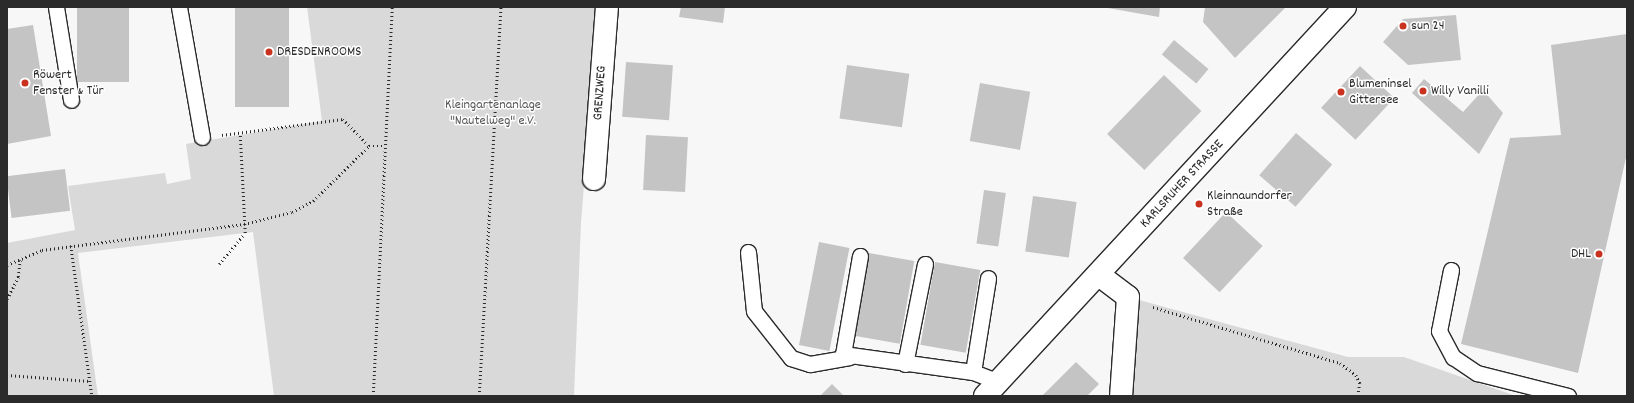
<!DOCTYPE html>
<html>
<head>
<meta charset="utf-8">
<style>
  body { margin:0 }
  #map { position:relative; width:1634px; height:403px; overflow:hidden; background:#f7f7f7; font-family:Dekko,sans-serif }
  div>[style] { position:absolute }
  [style*='--x'] { left:calc(var(--x)*1px); top:calc(var(--y)*1px); width:calc(var(--w)*1px); rotate:calc(var(--a)*1deg) }
  .green>* { inset:0; background:#d9d9d9 }
  .building>* { inset:0; background:#c4c4c4; transform-origin:0 0 }
  .path>* { height:2.5px; margin-top:-1.25px; transform-origin:0; background:repeating-linear-gradient(90deg,#2b2b2b 0 1px,transparent 0 4px) }
  .roads { filter:drop-shadow(1px 0 #2b2b2b) drop-shadow(-1px 0 #2b2b2b) drop-shadow(0 1px #2b2b2b) drop-shadow(0 -1px #2b2b2b) }
  .service>* { height:15px; margin:-7.5px; padding:0 7.5px; transform-origin:7.5px; border-radius:7.5px; background:#fff }
  .minor>* { height:22px; margin:-11px; padding:0 11px; transform-origin:11px; border-radius:11px; background:#fff }
  .tertiary>* { height:22px; margin:-11px; padding:0 11px; transform-origin:11px; border-radius:11px; background:#fff }
  .dots>* { width:11px; height:11px; translate:-50% -50%; box-sizing:border-box; border:2px solid #fff; border-radius:50% }
  span { translate:-50% -50%; white-space:nowrap; text-align:center; line-height:1.15; -webkit-text-stroke:3px #fff; paint-order:stroke }
  .poi-label { font-size:14px; color:#2b2b2b }
  .left { translate:0 -50%; text-align:left }
  .right { translate:-100% -50%; text-align:right }
  .street-label { font-size:14px; color:#2b2b2b }
  .park-label { font-size:14px; color:#565656 }
  .frame { position:absolute; inset:0; border:8px solid #2b2b2b; pointer-events:none }
</style>
</head>
<body>
<div id="map">
  <div class="green">
    <div style="clip-path:polygon(307px 7px,598px 7px,581px 223px,574px 396px,274px 396px,253px 232px,78px 253px,98px 396px,7px 396px,7px 243px,75px 230px,68px 186px,165px 173px,167px 184px,191px 179px,186px 144px,322px 121px)"></div>
    <div style="clip-path:polygon(1128px 297px,1348px 357px,1404px 357px,1516px 396px,1122px 396px)"></div>
  </div>
  <div class="building">
    <div style="left:77px;top:7px;width:52px;height:75px"></div>
    <div style="left:235px;top:7px;width:54px;height:100px"></div>
    <div style="clip-path:polygon(681px 7px,725px 7px,723px 23px,679px 17px)"></div>
    <div style="clip-path:polygon(1102px 7px,1160px 7px,1159px 17px)"></div>
    <div style="clip-path:polygon(1205px 7px,1286px 7px,1235px 58px,1203px 22px)"></div>
    <div style="clip-path:polygon(1456px 15px,1461px 60px,1408px 65px,1383px 42px,1403px 19px)"></div>
    <div style="clip-path:polygon(33px 25px,51px 136px,7px 144px,7px 29px)"></div>
    <div style="clip-path:polygon(1627px 34px,1627px 153px,1578px 373px,1461px 344px,1510px 138px,1561px 135px,1551px 45px)"></div>
    <div style="left:1174px;top:40px;width:45px;height:19px;rotate:40deg"></div>
    <div style="left:626px;top:62px;width:47px;height:55px;rotate:4deg"></div>
    <div style="left:847px;top:65px;width:63px;height:54px;rotate:8deg"></div>
    <div style="left:1360px;top:66px;width:47px;height:57px;rotate:43deg"></div>
    <div style="left:1164px;top:75px;width:52px;height:82px;rotate:44deg"></div>
    <div style="clip-path:polygon(1424px 79px,1463px 112px,1483px 90px,1503px 113px,1479px 154px,1412px 93px)"></div>
    <div style="left:980px;top:83px;width:51px;height:59px;rotate:10deg"></div>
    <div style="left:1296px;top:133px;width:48px;height:56px;rotate:41deg"></div>
    <div style="left:646px;top:135px;width:42px;height:55px;rotate:3deg"></div>
    <div style="left:65px;top:169px;width:42px;height:59px;rotate:83deg"></div>
    <div style="left:984px;top:190px;width:22px;height:54px;rotate:8deg"></div>
    <div style="left:1033px;top:196px;width:44px;height:56px;rotate:8deg"></div>
    <div style="left:1226px;top:212px;width:50px;height:63px;rotate:43deg"></div>
    <div style="left:819px;top:242px;width:31px;height:105px;rotate:11deg"></div>
    <div style="left:869px;top:253px;width:46px;height:84px;rotate:10deg"></div>
    <div style="left:935px;top:262px;width:46px;height:84px;rotate:10deg"></div>
    <div style="clip-path:polygon(1076px 362px,1099px 384px,1087px 396px,1042px 396px)"></div>
    <div style="clip-path:polygon(832px 384px,844px 396px,820px 396px)"></div>
  </div>
  <div class="path">
    <div style="--x:222;--y:135;--w:122;--a:-7.5"></div>
    <div style="--x:343;--y:119;--w:37;--a:46"></div>
    <div style="--x:71;--y:246;--w:151;--a:82"></div>
    <div style="--x:219;--y:264;--w:40;--a:-50"></div>
    <div style="--x:245;--y:233;--w:99;--a:-92.9"></div>
    <div style="--x:7;--y:265;--w:38;--a:-23"></div>
    <div style="--x:42;--y:250;--w:204;--a:-7.3"></div>
    <div style="--x:244;--y:224;--w:49;--a:-14"></div>
    <div style="--x:292;--y:212;--w:24;--a:-28"></div>
    <div style="--x:313;--y:201;--w:78;--a:-44.5"></div>
    <div style="--x:369;--y:146;--w:15;--a:0"></div>
    <div style="--x:7;--y:299;--w:25;--a:-63"></div>
    <div style="--x:18;--y:277;--w:17;--a:-83"></div>
    <div style="--x:1153;--y:307;--w:195;--a:16.7"></div>
    <div style="--x:1340;--y:363;--w:20;--a:37"></div>
    <div style="--x:1356;--y:375;--w:9;--a:63"></div>
    <div style="--x:1360;--y:383;--w:13;--a:99"></div>
    <div style="--x:7;--y:375;--w:83;--a:4.1"></div>
    <div style="--x:373;--y:396;--w:389;--a:-87.2"></div>
    <div style="--x:479;--y:396;--w:390;--a:-86.8"></div>
  </div>
  <div class="roads">
    <div class="service">
      <div style="--x:56;--y:7;--w:94;--a:80.8"></div>
      <div style="--x:179;--y:7;--w:132;--a:80"></div>
      <div style="--x:748;--y:252;--w:59;--a:84.2"></div>
      <div style="--x:754;--y:311;--w:60;--a:51.8"></div>
      <div style="--x:791;--y:358;--w:20;--a:18"></div>
      <div style="--x:810;--y:364;--w:40;--a:-10"></div>
      <div style="--x:860;--y:256;--w:99;--a:99.8"></div>
      <div style="--x:843;--y:354;--w:131;--a:7.9"></div>
      <div style="--x:973;--y:372;--w:28;--a:21"></div>
      <div style="--x:1451;--y:270;--w:62;--a:101.1"></div>
      <div style="--x:1439;--y:331;--w:30;--a:62"></div>
      <div style="--x:1453;--y:357;--w:29;--a:34"></div>
      <div style="--x:1477;--y:373;--w:94;--a:14.2"></div>
      <div style="--x:905;--y:364;--w:102;--a:-78.7"></div>
      <div style="--x:973;--y:372;--w:95;--a:-80.9"></div>
    </div>
    <div class="minor">
      <div style="--x:594;--y:179;--w:172;--a:-85.7"></div>
      <div style="--x:1099;--y:275;--w:36;--a:37"></div>
      <div style="--x:1128;--y:297;--w:99;--a:94"></div>
    </div>
    <div class="tertiary">
      <div style="--x:985;--y:396;--w:530;--a:-47.22"></div>
    </div>
  </div>
  <div class="dots">
    <div style="left:1403px;top:26px;background:#c8321e"></div>
    <div style="left:269px;top:52px;background:#c8321e"></div>
    <div style="left:25px;top:83px;background:#c8321e"></div>
    <div style="left:1423px;top:91px;background:#c8321e"></div>
    <div style="left:1341px;top:92px;background:#c8321e"></div>
    <div style="left:1199px;top:204px;background:#c8321e"></div>
    <div style="left:1599px;top:254px;background:#c8321e"></div>
  </div>
  <div class="poi-label">
    <span class="left" style="left:1411px;top:26px">sun 24</span>
    <span class="left" style="left:277px;top:52px">DRESDENROOMS</span>
    <span class="left" style="left:33px;top:83px">Röwert<br>Fenster &amp; Tür</span>
    <span class="left" style="left:1349px;top:92px">Blumeninsel<br>Gittersee</span>
    <span class="left" style="left:1431px;top:91px">Willy Vanilli</span>
    <span class="left" style="left:1207px;top:204px">Kleinnaundorfer<br>Straße</span>
    <span class="right" style="left:1591px;top:254px">DHL</span>
  </div>
  <div class="street-label">
    <span style="left:600px;top:93px;rotate:-86deg">GRENZWEG</span>
    <span style="left:1182px;top:184px;rotate:-47deg">KARLSRUHER STRASSE</span>
  </div>
  <div class="park-label">
    <span style="left:493px;top:113px">Kleingartenanlage<br>"Nautelweg" e.V.</span>
  </div>
  <div class="frame"></div>
</div>
</body>
</html>
